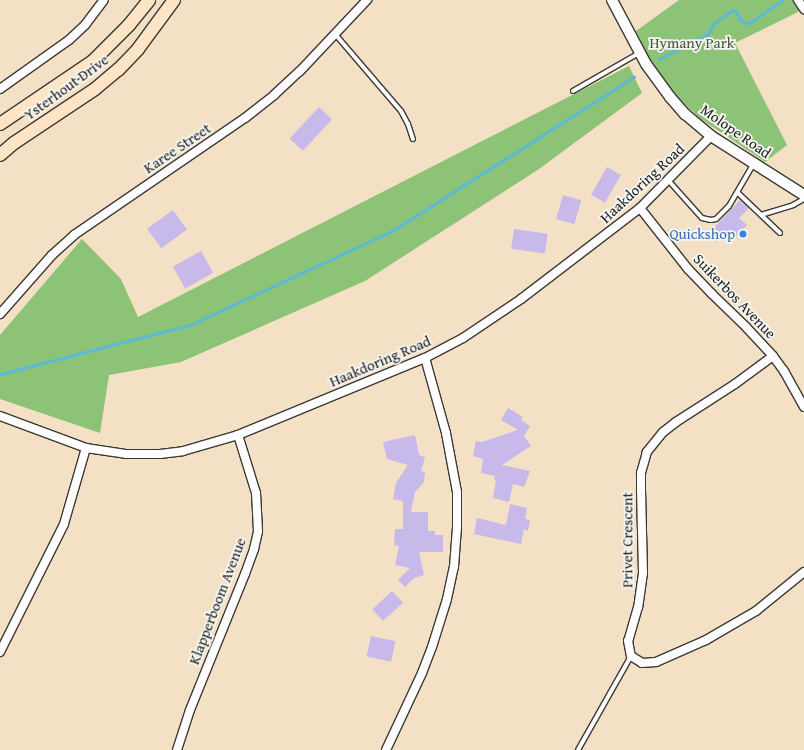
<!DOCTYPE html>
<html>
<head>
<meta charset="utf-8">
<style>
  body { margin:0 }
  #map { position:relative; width:804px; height:750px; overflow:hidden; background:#f4e0c5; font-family:"Gentium Book Plus",serif }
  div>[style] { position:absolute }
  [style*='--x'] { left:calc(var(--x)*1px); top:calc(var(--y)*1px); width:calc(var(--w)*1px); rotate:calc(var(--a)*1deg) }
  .green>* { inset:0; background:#8dc376 }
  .stream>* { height:3px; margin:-1.5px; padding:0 1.5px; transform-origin:1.5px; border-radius:1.5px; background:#5abad8 }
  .building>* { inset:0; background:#c7b9e9; transform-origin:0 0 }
  .roads { filter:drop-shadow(1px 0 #3c3935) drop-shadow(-1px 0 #3c3935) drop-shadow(0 1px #3c3935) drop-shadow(0 -1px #3c3935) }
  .service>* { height:4px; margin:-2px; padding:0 2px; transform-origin:2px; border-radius:2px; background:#fff }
  .minor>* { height:8px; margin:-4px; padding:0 4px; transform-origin:4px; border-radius:4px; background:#fff }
  .tertiary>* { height:10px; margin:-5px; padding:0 5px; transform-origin:5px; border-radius:5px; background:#fff }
  .secondary>* { height:12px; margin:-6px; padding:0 6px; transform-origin:6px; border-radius:6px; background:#ffe4c6 }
  .dots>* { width:11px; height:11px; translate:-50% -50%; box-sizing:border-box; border:2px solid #f6f6f2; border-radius:50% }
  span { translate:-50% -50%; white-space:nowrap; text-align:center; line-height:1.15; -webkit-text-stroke:3.5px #f6f6f2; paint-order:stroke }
  .park-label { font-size:15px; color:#44563c }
  .street-label { font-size:15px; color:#1c1c1c }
  .shop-label { font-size:15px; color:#366cbe }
  .right { translate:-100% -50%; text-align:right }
</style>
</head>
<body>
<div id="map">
  <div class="green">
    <div style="clip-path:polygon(679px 0,804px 0,804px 8px,796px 13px,735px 43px,787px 145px,765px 162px,701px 119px,677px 97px,650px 60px,636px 31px)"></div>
    <div style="clip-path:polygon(629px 66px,642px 93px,539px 169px,365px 281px,181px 362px,109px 375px,100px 433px,0 399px,0 335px,82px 239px,121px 279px,138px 317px)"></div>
  </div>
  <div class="stream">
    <div style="--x:659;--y:59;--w:55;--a:-27"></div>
    <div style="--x:708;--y:34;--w:11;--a:-63"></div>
    <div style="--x:713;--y:24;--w:24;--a:-36"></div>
    <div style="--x:732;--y:10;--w:4;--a:14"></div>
    <div style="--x:736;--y:11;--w:10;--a:66"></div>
    <div style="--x:740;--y:20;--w:8;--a:23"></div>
    <div style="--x:747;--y:23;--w:4;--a:-14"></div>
    <div style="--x:751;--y:22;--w:38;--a:-35"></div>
    <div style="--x:0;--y:374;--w:196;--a:-14.5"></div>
    <div style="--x:190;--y:325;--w:223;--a:-25"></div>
    <div style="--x:392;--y:231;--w:287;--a:-32.5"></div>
  </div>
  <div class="building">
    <div style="left:319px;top:107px;width:18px;height:43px;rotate:43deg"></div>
    <div style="left:607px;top:167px;width:16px;height:32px;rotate:30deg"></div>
    <div style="left:563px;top:195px;width:19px;height:25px;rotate:16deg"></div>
    <div style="clip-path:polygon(740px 200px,749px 208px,739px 218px,747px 225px,735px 238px,727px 231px,716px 242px,708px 234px)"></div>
    <div style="left:173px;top:210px;width:24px;height:32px;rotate:54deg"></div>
    <div style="left:514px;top:229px;width:34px;height:20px;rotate:8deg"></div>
    <div style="left:201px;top:251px;width:25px;height:32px;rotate:61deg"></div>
    <div style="clip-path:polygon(508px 408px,523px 417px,521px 420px,530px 426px,524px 436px,531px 446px,502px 465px,530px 471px,524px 487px,513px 484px,509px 502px,493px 498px,496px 481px,494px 480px,495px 476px,481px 473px,483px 459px,473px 456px,476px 441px,482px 442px,518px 430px,501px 420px)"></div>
    <div style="clip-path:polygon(415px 435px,419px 455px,425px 457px,421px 471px,425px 472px,424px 482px,415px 492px,411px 512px,428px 512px,428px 531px,435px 531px,435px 535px,443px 535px,443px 552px,419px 552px,424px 575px,414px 578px,405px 587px,398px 580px,410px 568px,395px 565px,399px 546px,394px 545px,395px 529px,403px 529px,403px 501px,393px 499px,396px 483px,408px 465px,387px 459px,383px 442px)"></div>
    <div style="clip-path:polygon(510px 504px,527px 508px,525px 519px,530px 520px,528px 531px,524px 529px,521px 544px,474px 534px,477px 518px,506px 525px)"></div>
    <div style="left:392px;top:591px;width:16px;height:27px;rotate:47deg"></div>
    <div style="left:371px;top:636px;width:25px;height:21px;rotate:12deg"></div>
  </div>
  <div class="roads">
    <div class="service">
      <div style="--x:335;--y:34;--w:101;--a:49.4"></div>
      <div style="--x:401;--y:111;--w:15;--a:62"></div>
      <div style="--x:408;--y:124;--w:16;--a:72"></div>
      <div style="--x:573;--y:91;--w:76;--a:-29.9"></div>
      <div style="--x:668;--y:180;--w:51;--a:48.2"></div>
      <div style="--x:702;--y:218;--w:9;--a:13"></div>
      <div style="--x:711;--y:220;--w:5;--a:-11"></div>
      <div style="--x:716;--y:219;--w:18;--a:-45"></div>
      <div style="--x:729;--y:206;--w:50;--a:-59.8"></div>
      <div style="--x:738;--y:193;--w:58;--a:43.6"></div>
      <div style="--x:761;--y:215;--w:34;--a:-17"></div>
      <div style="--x:793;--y:205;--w:13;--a:-29"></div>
      <div style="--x:578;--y:750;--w:108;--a:-60.6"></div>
    </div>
    <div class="minor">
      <div style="--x:798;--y:0;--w:11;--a:56"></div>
      <div style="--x:0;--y:89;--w:85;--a:-35.4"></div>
      <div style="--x:69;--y:40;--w:22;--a:-43"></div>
      <div style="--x:85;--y:25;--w:31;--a:-53"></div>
      <div style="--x:640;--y:208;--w:78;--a:51.8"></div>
      <div style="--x:688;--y:269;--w:35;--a:46"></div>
      <div style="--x:712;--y:294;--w:47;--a:44.1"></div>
      <div style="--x:746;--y:327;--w:40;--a:47"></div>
      <div style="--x:773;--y:356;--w:19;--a:54"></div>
      <div style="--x:784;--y:371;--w:41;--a:60.9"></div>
      <div style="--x:0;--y:314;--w:79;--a:-48.6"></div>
      <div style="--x:52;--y:255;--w:30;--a:-42"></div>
      <div style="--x:74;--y:235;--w:207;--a:-34.4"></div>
      <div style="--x:245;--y:118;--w:37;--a:-38"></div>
      <div style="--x:274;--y:95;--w:35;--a:-43"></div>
      <div style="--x:300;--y:71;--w:98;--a:-46.7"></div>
      <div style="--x:773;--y:356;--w:47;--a:143.6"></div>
      <div style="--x:735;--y:384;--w:70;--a:147.2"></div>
      <div style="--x:676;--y:422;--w:16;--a:142"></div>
      <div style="--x:663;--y:432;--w:26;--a:129"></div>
      <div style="--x:647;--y:452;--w:22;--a:106"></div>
      <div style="--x:641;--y:473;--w:17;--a:90"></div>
      <div style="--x:641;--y:490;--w:83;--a:88.6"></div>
      <div style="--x:643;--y:573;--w:34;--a:98"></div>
      <div style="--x:638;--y:607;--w:35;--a:106"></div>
      <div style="--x:628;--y:641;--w:15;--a:79"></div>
      <div style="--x:631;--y:656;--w:13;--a:32"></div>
      <div style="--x:642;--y:663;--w:14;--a:-4"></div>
      <div style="--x:656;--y:662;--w:55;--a:-23.7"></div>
      <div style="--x:706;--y:640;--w:58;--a:-30.1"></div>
      <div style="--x:756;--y:611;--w:62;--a:-39.1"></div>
      <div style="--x:0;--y:416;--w:92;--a:20.4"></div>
      <div style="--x:86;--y:448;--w:40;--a:8.5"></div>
      <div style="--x:126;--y:454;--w:34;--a:0"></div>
      <div style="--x:160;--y:454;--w:23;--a:-7"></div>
      <div style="--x:183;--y:451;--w:57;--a:-16.2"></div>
      <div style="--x:238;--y:435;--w:202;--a:-22.4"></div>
      <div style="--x:425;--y:358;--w:43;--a:-27.8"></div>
      <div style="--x:463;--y:338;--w:70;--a:-33.9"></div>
      <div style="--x:521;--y:299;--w:150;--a:-37.4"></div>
      <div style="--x:640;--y:208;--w:101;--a:-45.4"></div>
      <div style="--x:0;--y:652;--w:143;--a:-63.4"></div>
      <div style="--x:64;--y:524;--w:79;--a:-73.9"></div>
      <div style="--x:177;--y:750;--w:42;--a:-72"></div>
      <div style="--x:190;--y:710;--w:147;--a:-68"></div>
      <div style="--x:245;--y:574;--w:27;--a:-70"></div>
      <div style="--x:254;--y:549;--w:18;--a:-77"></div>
      <div style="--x:258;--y:531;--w:38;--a:-93"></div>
      <div style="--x:256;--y:493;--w:61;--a:-107.2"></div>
      <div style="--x:386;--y:750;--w:85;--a:-64.9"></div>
      <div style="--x:422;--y:673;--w:28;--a:-69"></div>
      <div style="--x:432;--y:647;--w:50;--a:-72.6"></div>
      <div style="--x:447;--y:599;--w:33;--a:-78"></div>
      <div style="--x:454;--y:567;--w:40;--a:-85.7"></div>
      <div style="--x:457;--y:527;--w:35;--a:-90"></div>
      <div style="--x:457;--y:492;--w:60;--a:-100.6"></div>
      <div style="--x:446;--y:433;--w:78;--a:-105.6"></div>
    </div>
    <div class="tertiary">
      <div style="--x:612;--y:0;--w:72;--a:62"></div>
      <div style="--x:646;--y:64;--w:41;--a:54"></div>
      <div style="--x:670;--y:97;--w:23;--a:49"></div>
      <div style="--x:685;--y:114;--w:34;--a:40"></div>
      <div style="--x:711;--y:136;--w:110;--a:32.4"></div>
    </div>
    <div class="secondary">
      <div style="--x:0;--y:124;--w:112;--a:-34.1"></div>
      <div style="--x:93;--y:61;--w:51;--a:-45"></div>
      <div style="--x:129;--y:25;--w:32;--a:-51"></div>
      <div style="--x:0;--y:155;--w:18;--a:-41"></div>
      <div style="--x:14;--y:143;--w:97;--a:-33.7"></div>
      <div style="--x:95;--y:89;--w:30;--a:-40"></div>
      <div style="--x:118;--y:70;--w:29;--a:-46"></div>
      <div style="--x:138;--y:49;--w:61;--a:-53.7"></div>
    </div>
  </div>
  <div class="dots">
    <div style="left:743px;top:234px;background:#3f7fe0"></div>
  </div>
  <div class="park-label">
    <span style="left:692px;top:43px">Hymany Park</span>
  </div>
  <div class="street-label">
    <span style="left:66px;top:87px;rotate:-36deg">Ysterhout Drive</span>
    <span style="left:736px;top:131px;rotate:35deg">Molope Road</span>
    <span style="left:177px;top:148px;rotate:-34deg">Karee Street</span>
    <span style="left:642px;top:183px;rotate:-43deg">Haakdoring Road</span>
    <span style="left:735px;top:296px;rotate:46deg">Suikerbos Avenue</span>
    <span style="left:380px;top:361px;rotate:-23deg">Haakdoring Road</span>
    <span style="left:627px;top:540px;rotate:-90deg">Privet Crescent</span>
    <span style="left:217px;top:601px;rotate:-69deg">Klapperboom Avenue</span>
  </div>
  <div class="shop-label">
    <span class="right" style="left:735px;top:234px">Quickshop</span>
  </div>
</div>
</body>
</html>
